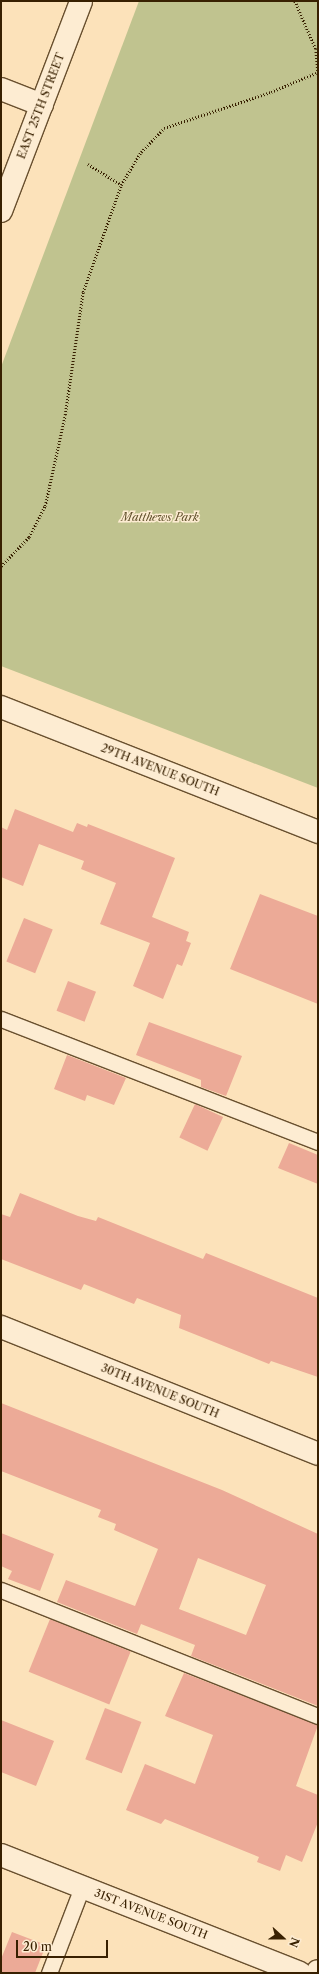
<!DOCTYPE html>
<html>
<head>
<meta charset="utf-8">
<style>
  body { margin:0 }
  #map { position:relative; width:319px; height:1974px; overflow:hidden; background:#fce2ba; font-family:"Libre Caslon Text",serif }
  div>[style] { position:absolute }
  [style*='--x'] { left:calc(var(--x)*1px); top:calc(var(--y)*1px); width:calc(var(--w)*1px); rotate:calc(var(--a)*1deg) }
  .green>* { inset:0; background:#c0c38f }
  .building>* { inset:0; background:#ecaa97; transform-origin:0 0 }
  .path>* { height:2.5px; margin-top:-1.25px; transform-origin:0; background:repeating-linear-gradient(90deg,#382001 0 1px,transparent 0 3px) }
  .roads { filter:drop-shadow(1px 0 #69502f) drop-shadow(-1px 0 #69502f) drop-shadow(0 1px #69502f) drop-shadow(0 -1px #69502f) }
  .service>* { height:15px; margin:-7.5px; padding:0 7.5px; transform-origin:7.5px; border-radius:7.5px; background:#fdecd2 }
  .minor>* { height:22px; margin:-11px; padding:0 11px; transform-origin:11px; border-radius:11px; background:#fdecd2 }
  .tertiary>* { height:22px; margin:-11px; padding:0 11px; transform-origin:11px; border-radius:11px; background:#fdecd2 }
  span { translate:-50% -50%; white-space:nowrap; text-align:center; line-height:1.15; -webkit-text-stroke:3px #fdecd2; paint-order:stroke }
  .street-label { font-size:11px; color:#382001 }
  .park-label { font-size:11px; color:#61512c; font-style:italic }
  .frame { position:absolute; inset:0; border:2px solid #382001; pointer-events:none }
  .north { position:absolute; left:263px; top:1918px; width:40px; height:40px; -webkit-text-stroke:3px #fdecd2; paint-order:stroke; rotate:111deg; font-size:11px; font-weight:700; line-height:16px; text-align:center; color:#382001 }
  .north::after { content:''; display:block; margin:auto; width:14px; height:18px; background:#382001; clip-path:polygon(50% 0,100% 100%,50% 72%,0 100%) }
  .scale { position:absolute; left:16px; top:1940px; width:92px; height:18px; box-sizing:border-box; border:2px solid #382001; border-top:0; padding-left:5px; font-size:12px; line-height:14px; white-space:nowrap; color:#382001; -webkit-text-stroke:3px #fdecd2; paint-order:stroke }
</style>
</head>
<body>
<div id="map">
  <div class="green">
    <div style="clip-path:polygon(139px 1px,318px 1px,318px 788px,1px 666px,1px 367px)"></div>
  </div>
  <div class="building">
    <div style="clip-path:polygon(15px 809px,73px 832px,77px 823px,87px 827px,88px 824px,175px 858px,152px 917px,189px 932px,186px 941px,191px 943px,182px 966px,177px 964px,163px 999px,133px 986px,150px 943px,100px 924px,116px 883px,81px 869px,84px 861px,39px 844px,23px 886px,1px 877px,1px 827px,7px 830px)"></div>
    <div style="clip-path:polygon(260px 894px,318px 916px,318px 1004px,230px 969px)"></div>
    <div style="left:24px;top:918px;width:31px;height:47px;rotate:22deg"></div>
    <div style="left:68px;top:981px;width:30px;height:32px;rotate:21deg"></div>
    <div style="clip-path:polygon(149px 1022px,242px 1056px,226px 1096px,201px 1087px,201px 1080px,136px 1055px)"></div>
    <div style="clip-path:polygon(67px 1055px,126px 1078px,114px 1105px,87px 1095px,85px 1101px,54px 1089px)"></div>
    <div style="left:195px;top:1104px;width:31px;height:37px;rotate:25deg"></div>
    <div style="clip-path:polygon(289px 1143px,318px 1155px,318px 1184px,278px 1168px)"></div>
    <div style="clip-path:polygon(20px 1193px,78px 1216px,96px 1221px,98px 1217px,203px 1259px,206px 1253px,318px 1298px,318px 1377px,271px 1361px,269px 1364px,179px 1328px,181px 1315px,137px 1298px,134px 1304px,84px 1284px,81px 1290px,1px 1259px,1px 1214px,10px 1217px)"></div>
    <div style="clip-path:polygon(evenodd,1px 1403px,222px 1490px,318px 1534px,318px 1706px,191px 1656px,195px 1645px,141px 1624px,137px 1634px,57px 1602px,66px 1580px,135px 1606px,158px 1549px,114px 1530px,116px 1524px,98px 1517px,101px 1510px,1px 1471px,1px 1403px,198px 1558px,266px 1585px,246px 1635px,179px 1609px,198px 1558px)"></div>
    <div style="clip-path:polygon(1px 1533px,54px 1554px,40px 1591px,8px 1579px,12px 1571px,1px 1566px)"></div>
    <div style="left:50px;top:1619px;width:87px;height:57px;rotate:22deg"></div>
    <div style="clip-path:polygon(184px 1673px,318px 1725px,296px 1786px,318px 1795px,318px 1822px,302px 1862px,286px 1855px,280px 1871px,257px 1862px,259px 1857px,165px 1819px,161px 1824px,126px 1810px,145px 1764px,195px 1784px,213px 1735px,165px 1716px)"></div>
    <div style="left:105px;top:1708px;width:39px;height:55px;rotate:21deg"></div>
    <div style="clip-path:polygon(1px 1720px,54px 1741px,36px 1786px,1px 1772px)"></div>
    <div style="clip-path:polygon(12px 1932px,46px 1945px,35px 1973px,1px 1973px,1px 1959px)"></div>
  </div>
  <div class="path">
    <div style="--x:295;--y:1;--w:52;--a:66.4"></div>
    <div style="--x:316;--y:49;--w:24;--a:85"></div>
    <div style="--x:88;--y:164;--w:39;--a:32"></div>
    <div style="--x:1;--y:566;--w:40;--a:-46"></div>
    <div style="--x:29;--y:537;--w:35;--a:-63"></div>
    <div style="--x:45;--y:506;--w:93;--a:-77.6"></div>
    <div style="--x:65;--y:415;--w:124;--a:-81.7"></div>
    <div style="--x:83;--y:292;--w:114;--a:-70.4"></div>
    <div style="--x:121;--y:185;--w:39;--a:-59"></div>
    <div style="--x:141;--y:152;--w:33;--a:-46"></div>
    <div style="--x:164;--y:128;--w:113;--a:-18.6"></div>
    <div style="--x:271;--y:92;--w:49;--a:-22.9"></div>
  </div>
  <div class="roads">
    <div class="service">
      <div style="--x:1;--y:1019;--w:340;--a:21.2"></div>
      <div style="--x:1;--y:1590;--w:341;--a:21.7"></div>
      <div style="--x:49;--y:1973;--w:92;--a:-69"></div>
    </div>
    <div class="minor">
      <div style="--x:1;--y:89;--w:44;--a:21.3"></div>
      <div style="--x:1;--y:707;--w:341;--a:21.5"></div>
      <div style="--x:1;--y:1327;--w:341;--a:21.8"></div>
      <div style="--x:317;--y:1973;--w:2;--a:-63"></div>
    </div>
    <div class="tertiary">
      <div style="--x:1;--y:211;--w:225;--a:-69.1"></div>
      <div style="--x:1;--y:1855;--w:321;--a:21.5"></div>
    </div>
  </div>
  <div class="street-label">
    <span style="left:41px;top:106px;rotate:-69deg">EAST 25TH STREET</span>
    <span style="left:160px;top:770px;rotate:21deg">29TH AVENUE SOUTH</span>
    <span style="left:160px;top:1391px;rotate:22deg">30TH AVENUE SOUTH</span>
    <span style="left:151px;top:1914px;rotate:21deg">31ST AVENUE SOUTH</span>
  </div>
  <div class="park-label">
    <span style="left:160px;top:517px">Matthews Park</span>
  </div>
  <div class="frame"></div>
  <div class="north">N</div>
  <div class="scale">20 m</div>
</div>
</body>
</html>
